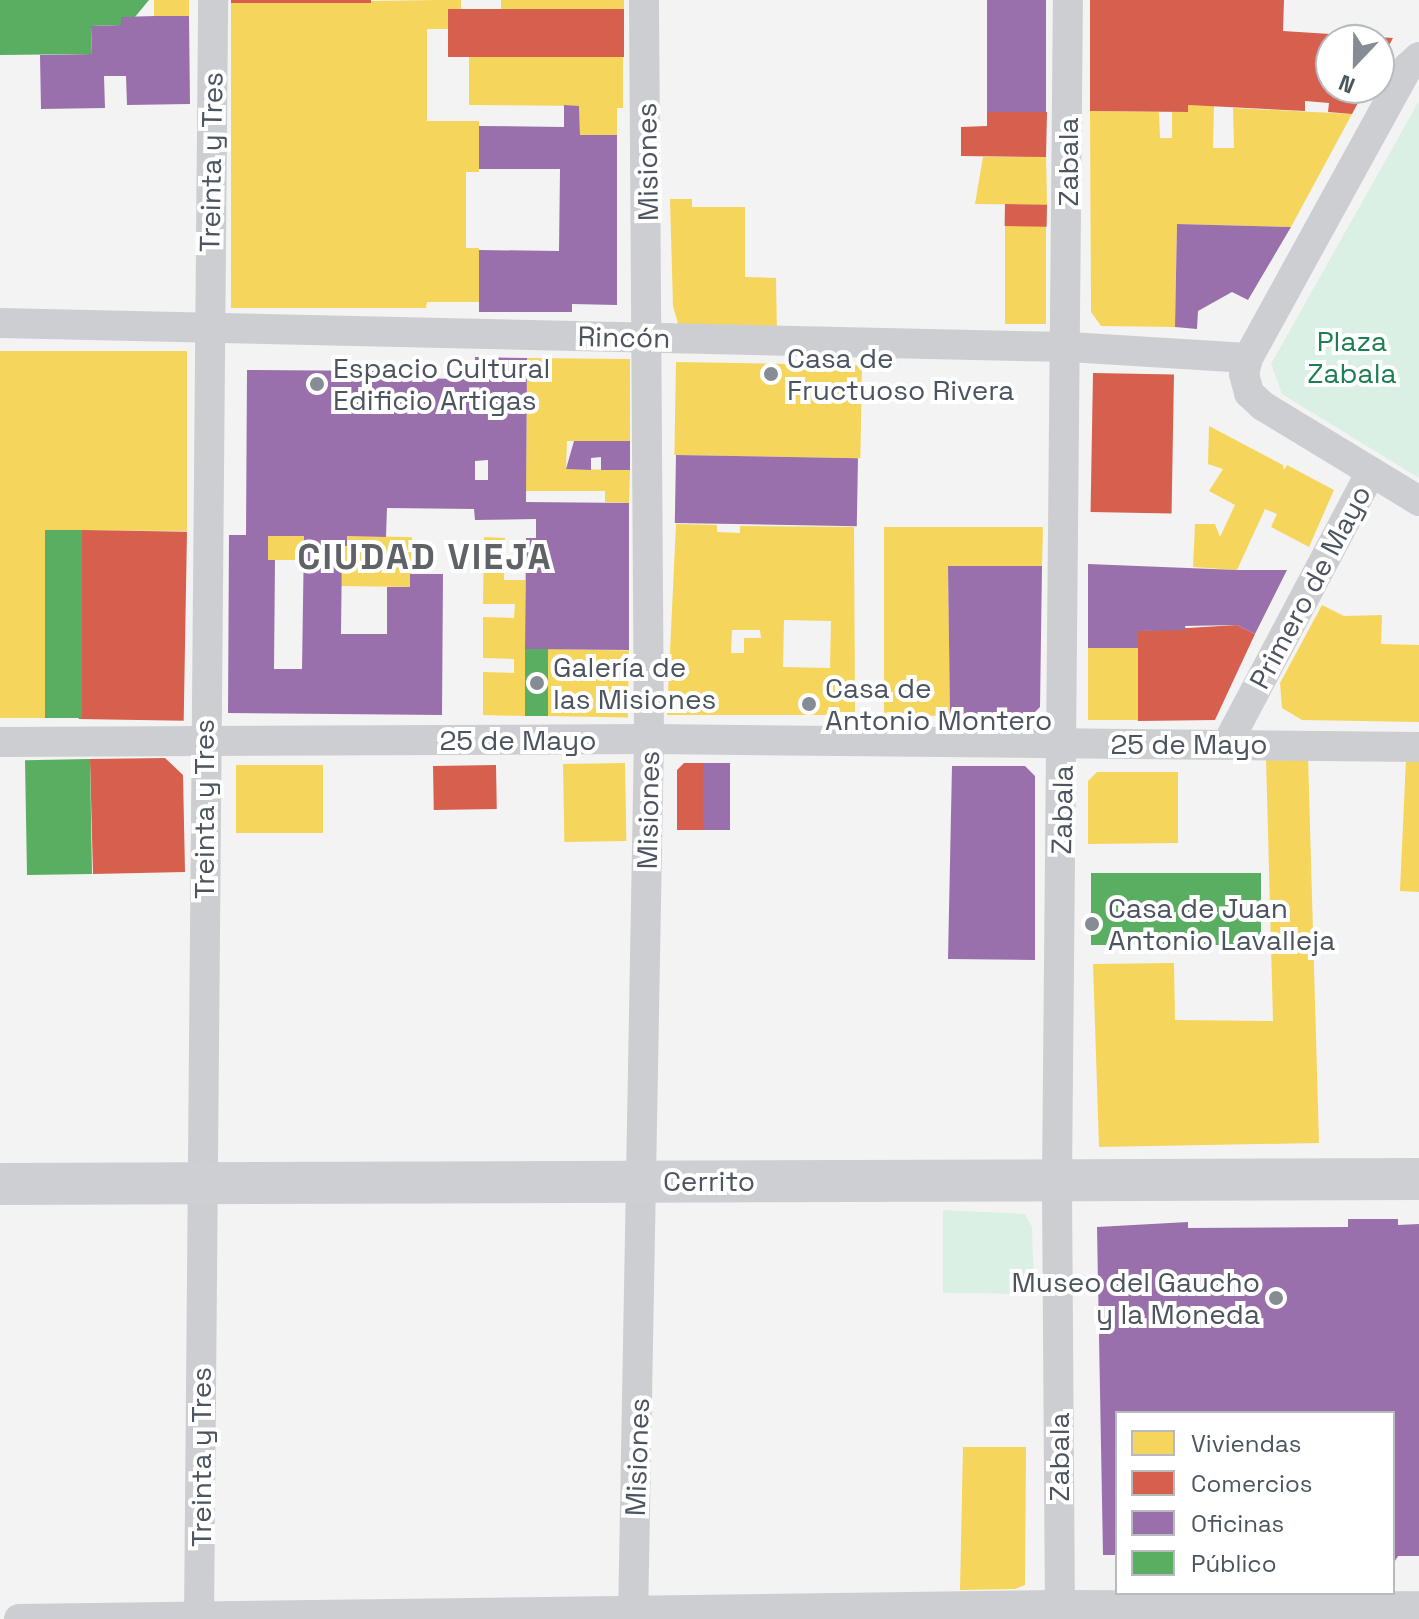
<!DOCTYPE html>
<html>
<head>
<meta charset="utf-8">
<style>
  body { margin:0 }
  #map { position:relative; width:1419px; height:1619px; overflow:hidden; background:#f3f3f3; font-family:"Space Grotesk",sans-serif }
  div>[style] { position:absolute }
  [style*='--x'] { left:calc(var(--x)*1px); top:calc(var(--y)*1px); width:calc(var(--w)*1px); rotate:calc(var(--a)*1deg) }
  .green>* { inset:0; background:#daf0e4 }
  .homes>* { inset:0; background:#f6d55c; transform-origin:0 0 }
  .shops>* { inset:0; background:#d6604d; transform-origin:0 0 }
  .offices>* { inset:0; background:#9970ab; transform-origin:0 0 }
  .public>* { inset:0; background:#5aae61; transform-origin:0 0 }
  .street>* { height:30px; margin:-15px; padding:0 15px; transform-origin:15px; border-radius:15px; background:#cdced1 }
  .secondary>* { height:42px; margin:-21px; padding:0 21px; transform-origin:21px; border-radius:21px; background:#cecfd2 }
  .dots>* { width:22px; height:22px; translate:-50% -50%; box-sizing:border-box; border:4px solid #fff; border-radius:50% }
  span { translate:-50% -50%; white-space:nowrap; text-align:center; line-height:1.15; -webkit-text-stroke:8px #fff; paint-order:stroke }
  .street-label { font-size:28px; color:#4b545f }
  .park-label { font-size:28px; color:#1e7e52 }
  .poi-label { font-size:28px; color:#4b545f }
  .left { translate:0 -50%; text-align:left }
  .right { translate:-100% -50%; text-align:right }
  .district-label { font-size:36px; color:#5f6267; font-weight:700; letter-spacing:2px }
  .legend { position:absolute; left:1115px; top:1411px; width:280px; height:184px; box-sizing:border-box; background:#fff; border:2px solid #b7bbbf; margin:0; padding:10px 14px; list-style:none; font-size:24px; color:#4b545f }
  .legend li { display:flex; align-items:center; gap:16px; height:40px }
  .legend b { width:40px; border:2px solid #b7bbbf }
  .north { position:absolute; left:1315px; top:24px; width:80px; height:80px; box-sizing:border-box; background:#fff; border:2px solid #b7bbbf; border-radius:50%; rotate:202deg; font-size:22px; font-weight:700; line-height:32px; text-align:center; color:#4b545f }
  .north::after { content:''; display:block; margin:auto; width:28px; height:36px; background:#868c93; clip-path:polygon(50% 0,100% 100%,50% 72%,0 100%) }
</style>
</head>
<body>
<div id="map">
  <div class="green">
    <div style="clip-path:polygon(1419px 101px,1419px 478px,1282px 394px,1271px 364px)"></div>
    <div style="clip-path:polygon(943px 1210px,1025px 1214px,1032px 1227px,1034px 1294px,943px 1293px)"></div>
  </div>
  <div class="homes">
    <div style="left:154px;top:0;width:35px;height:16px"></div>
    <div style="clip-path:polygon(438px 0,461px 0,461px 9px,448px 9px,448px 29px,427px 29px,427px 121px,479px 121px,479px 172px,466px 172px,466px 248px,479px 248px,479px 302px,427px 302px,426px 308px,231px 308px,231px 3px)"></div>
    <div style="left:501px;top:0;width:123px;height:9px"></div>
    <div style="clip-path:polygon(469px 57px,623px 57px,623px 108px,617px 108px,617px 135px,580px 135px,579px 106px,469px 105px)"></div>
    <div style="clip-path:polygon(1188px 105px,1214px 106px,1213px 148px,1234px 148px,1233px 108px,1352px 114px,1291px 227px,1177px 224px,1175px 327px,1101px 326px,1091px 312px,1090px 111px,1159px 112px,1160px 138px,1172px 138px,1172px 112px,1188px 112px)"></div>
    <div style="clip-path:polygon(983px 157px,1046px 157px,1047px 205px,975px 204px)"></div>
    <div style="clip-path:polygon(670px 199px,692px 199px,692px 207px,745px 207px,745px 277px,776px 278px,777px 334px,679px 327px,673px 306px)"></div>
    <div style="left:1005px;top:226px;width:41px;height:98px"></div>
    <div style="clip-path:polygon(0 351px,187px 351px,187px 531px,45px 530px,45px 718px,0 718px)"></div>
    <div style="clip-path:polygon(527px 358px,630px 359px,630px 441px,567px 441px,566px 469px,630px 470px,629px 503px,605px 502px,605px 491px,526px 491px)"></div>
    <div style="left:676px;top:362px;width:186px;height:93px;rotate:1deg"></div>
    <div style="clip-path:polygon(1209px 426px,1283px 465px,1284px 470px,1287px 465px,1334px 490px,1309px 547px,1271px 527px,1277px 514px,1265px 509px,1237px 570px,1193px 567px,1195px 524px,1215px 524px,1220px 537px,1235px 505px,1209px 491px,1223px 469px,1208px 464px)"></div>
    <div style="clip-path:polygon(evenodd,676px 524px,717px 525px,717px 532px,740px 533px,740px 526px,854px 527px,855px 715px,667px 715px,676px 524px,784px 620px,831px 621px,830px 668px,783px 667px,784px 620px,676px 524px,732px 630px,760px 630px,761px 638px,744px 638px,744px 653px,731px 653px,732px 630px)"></div>
    <div style="clip-path:polygon(884px 527px,1043px 527px,1042px 566px,948px 566px,950px 716px,884px 715px)"></div>
    <div style="left:268px;top:536px;width:36px;height:24px"></div>
    <div style="clip-path:polygon(347px 536px,412px 537px,410px 587px,341px 586px,342px 546px,347px 546px)"></div>
    <div style="clip-path:polygon(484px 537px,505px 538px,504px 580px,525px 580px,525px 716px,483px 715px,483px 672px,514px 673px,514px 659px,483px 658px,483px 617px,514px 618px,515px 604px,483px 604px)"></div>
    <div style="clip-path:polygon(1322px 605px,1344px 616px,1382px 615px,1381px 644px,1419px 645px,1419px 722px,1302px 720px,1282px 708px,1280px 683px)"></div>
    <div style="left:1088px;top:648px;width:50px;height:72px"></div>
    <div style="left:548px;top:649px;width:81px;height:67px;rotate:1deg"></div>
    <div style="clip-path:polygon(1308px 756px,1319px 1143px,1099px 1147px,1093px 964px,1174px 963px,1175px 1020px,1273px 1021px,1266px 757px)"></div>
    <div style="clip-path:polygon(1406px 759px,1419px 759px,1419px 892px,1400px 891px)"></div>
    <div style="left:625px;top:763px;width:78px;height:62px;rotate:89deg"></div>
    <div style="left:323px;top:765px;width:68px;height:87px;rotate:90deg"></div>
    <div style="clip-path:polygon(1097px 772px,1178px 772px,1178px 843px,1088px 844px,1088px 781px)"></div>
    <div style="clip-path:polygon(963px 1447px,1026px 1447px,1025px 1585px,1015px 1589px,960px 1590px)"></div>
  </div>
  <div class="shops">
    <div style="left:231px;top:0;width:140px;height:3px"></div>
    <div style="clip-path:polygon(1090px 0,1284px 0,1283px 31px,1393px 38px,1379px 64px,1379px 40px,1331px 40px,1331px 88px,1366px 88px,1352px 114px,1328px 112px,1329px 103px,1305px 101px,1305px 111px,1188px 105px,1188px 112px,1090px 111px)"></div>
    <div style="left:448px;top:9px;width:176px;height:48px"></div>
    <div style="clip-path:polygon(987px 112px,1047px 112px,1046px 157px,961px 156px,961px 127px,987px 126px)"></div>
    <div style="left:1005px;top:204px;width:42px;height:22px;rotate:1deg"></div>
    <div style="left:1093px;top:373px;width:81px;height:139px;rotate:1deg"></div>
    <div style="left:82px;top:530px;width:105px;height:189px;rotate:1deg"></div>
    <div style="clip-path:polygon(1237px 625px,1255px 634px,1215px 720px,1138px 721px,1138px 631px)"></div>
    <div style="clip-path:polygon(165px 758px,183px 775px,185px 872px,93px 874px,90px 759px)"></div>
    <div style="clip-path:polygon(684px 763px,703px 763px,703px 830px,677px 830px,677px 770px)"></div>
    <div style="left:496px;top:765px;width:44px;height:63px;rotate:89deg"></div>
  </div>
  <div class="offices">
    <div style="left:987px;top:0;width:59px;height:112px"></div>
    <div style="clip-path:polygon(155px 16px,189px 16px,190px 104px,127px 105px,126px 76px,104px 76px,105px 108px,41px 109px,40px 55px,92px 54px,91px 26px,121px 25px,121px 17px)"></div>
    <div style="clip-path:polygon(564px 105px,579px 106px,580px 135px,617px 135px,617px 305px,572px 304px,572px 312px,479px 312px,479px 250px,559px 251px,560px 169px,479px 169px,479px 126px,564px 127px)"></div>
    <div style="clip-path:polygon(1177px 224px,1291px 227px,1248px 300px,1232px 292px,1198px 311px,1197px 329px,1175px 327px)"></div>
    <div style="clip-path:polygon(evenodd,475px 357px,527px 358px,526px 502px,629px 503px,629px 650px,525px 649px,526px 538px,536px 538px,536px 519px,475px 520px,474px 509px,387px 508px,386px 537px,347px 536px,347px 546px,342px 546px,341px 634px,387px 634px,387px 587px,410px 587px,410px 574px,443px 574px,442px 715px,228px 713px,229px 535px,246px 535px,247px 370px,387px 371px,388px 378px,475px 379px,475px 357px,488px 460px,488px 480px,475px 480px,475px 461px,488px 460px,475px 357px,268px 536px,304px 536px,302px 669px,274px 669px,275px 560px,268px 560px,268px 536px)"></div>
    <div style="clip-path:polygon(574px 441px,630px 441px,630px 470px,601px 470px,601px 457px,591px 458px,591px 470px,566px 469px)"></div>
    <div style="left:676px;top:455px;width:182px;height:68px;rotate:1deg"></div>
    <div style="clip-path:polygon(1088px 564px,1237px 570px,1287px 570px,1255px 634px,1237px 625px,1185px 626px,1186px 630px,1138px 631px,1138px 648px,1088px 648px)"></div>
    <div style="clip-path:polygon(948px 566px,1042px 566px,1040px 707px,1030px 717px,950px 716px)"></div>
    <div style="left:703px;top:763px;width:27px;height:67px"></div>
    <div style="clip-path:polygon(952px 766px,1025px 766px,1035px 776px,1035px 960px,948px 959px)"></div>
    <div style="clip-path:polygon(1348px 1219px,1398px 1219px,1398px 1225px,1419px 1224px,1419px 1556px,1398px 1556px,1393px 1564px,1393px 1413px,1117px 1413px,1117px 1555px,1103px 1555px,1097px 1227px,1188px 1222px,1188px 1228px,1348px 1227px)"></div>
  </div>
  <div class="public">
    <div style="clip-path:polygon(0 0,149px 0,135px 17px,121px 17px,121px 25px,91px 26px,92px 54px,0 55px)"></div>
    <div style="left:45px;top:530px;width:37px;height:188px"></div>
    <div style="left:525px;top:649px;width:23px;height:67px"></div>
    <div style="left:90px;top:759px;width:115px;height:65px;rotate:89deg"></div>
    <div style="left:1091px;top:873px;width:170px;height:72px"></div>
  </div>
  <div class="street">
    <div style="--x:1419;--y:57;--w:15;--a:138"></div>
    <div style="--x:1408;--y:67;--w:332;--a:118.8"></div>
    <div style="--x:1248;--y:358;--w:16;--a:104"></div>
    <div style="--x:1244;--y:374;--w:20;--a:75"></div>
    <div style="--x:1249;--y:393;--w:19;--a:43"></div>
    <div style="--x:1263;--y:406;--w:183;--a:31.3"></div>
    <div style="--x:0;--y:323;--w:1069;--a:1.29"></div>
    <div style="--x:1069;--y:347;--w:179;--a:3.5"></div>
    <div style="--x:0;--y:742;--w:649;--a:-0.26"></div>
    <div style="--x:649;--y:739;--w:770;--a:0.6"></div>
    <div style="--x:1227;--y:744;--w:308;--a:-62.1"></div>
    <div style="--x:19;--y:1619;--w:1041;--a:-0.77"></div>
    <div style="--x:1060;--y:1605;--w:359;--a:0.2"></div>
    <div style="--x:199;--y:1619;--w:1619;--a:-89.5"></div>
    <div style="--x:633;--y:1619;--w:880;--a:-88.96"></div>
    <div style="--x:649;--y:739;--w:739;--a:-90.39"></div>
    <div style="--x:1060;--y:1619;--w:439;--a:-90.4"></div>
    <div style="--x:1057;--y:1180;--w:1180;--a:-89.47"></div>
  </div>
  <div class="secondary">
    <div style="--x:0;--y:1184;--w:1419;--a:-0.2"></div>
  </div>
  <div class="dots">
    <div style="left:771px;top:374px;background:#868c93"></div>
    <div style="left:317px;top:384px;background:#868c93"></div>
    <div style="left:537px;top:683px;background:#868c93"></div>
    <div style="left:809px;top:704px;background:#868c93"></div>
    <div style="left:1092px;top:924px;background:#868c93"></div>
    <div style="left:1276px;top:1298px;background:#868c93"></div>
  </div>
  <div class="street-label">
    <span style="left:211px;top:162px;rotate:-89deg">Treinta y Tres</span>
    <span style="left:647px;top:162px;rotate:-91deg">Misiones</span>
    <span style="left:1068px;top:162px;rotate:-90deg">Zabala</span>
    <span style="left:624px;top:337px;rotate:1deg">Rincón</span>
    <span style="left:1310px;top:587px;rotate:-62deg">Primero de Mayo</span>
    <span style="left:518px;top:740px">25 de Mayo</span>
    <span style="left:1189px;top:744px">25 de Mayo</span>
    <span style="left:204px;top:809px;rotate:-90deg">Treinta y Tres</span>
    <span style="left:648px;top:810px;rotate:-89deg">Misiones</span>
    <span style="left:1062px;top:810px;rotate:-89deg">Zabala</span>
    <span style="left:709px;top:1181px">Cerrito</span>
    <span style="left:201px;top:1457px;rotate:-90deg">Treinta y Tres</span>
    <span style="left:637px;top:1457px;rotate:-88deg">Misiones</span>
    <span style="left:1059px;top:1457px;rotate:-90deg">Zabala</span>
  </div>
  <div class="park-label">
    <span style="left:1352px;top:357px">Plaza<br>Zabala</span>
  </div>
  <div class="poi-label">
    <span class="left" style="left:787px;top:374px">Casa de<br>Fructuoso Rivera</span>
    <span class="left" style="left:333px;top:384px">Espacio Cultural<br>Edificio Artigas</span>
    <span class="left" style="left:553px;top:683px">Galería de<br>las Misiones</span>
    <span class="left" style="left:825px;top:704px">Casa de<br>Antonio Montero</span>
    <span class="left" style="left:1108px;top:924px">Casa de Juan<br>Antonio Lavalleja</span>
    <span class="right" style="left:1260px;top:1298px">Museo del Gaucho<br>y la Moneda</span>
  </div>
  <div class="district-label">
    <span style="left:425px;top:558px">CIUDAD VIEJA</span>
  </div>
  <ul class="legend">
  <li><b style="height:22px;background:#f6d55c"></b>Viviendas</li>
  <li><b style="height:22px;background:#d6604d"></b>Comercios</li>
  <li><b style="height:22px;background:#9970ab"></b>Oficinas</li>
  <li><b style="height:22px;background:#5aae61"></b>Público</li>
  </ul>
  <div class="north">N</div>
</div>
</body>
</html>
